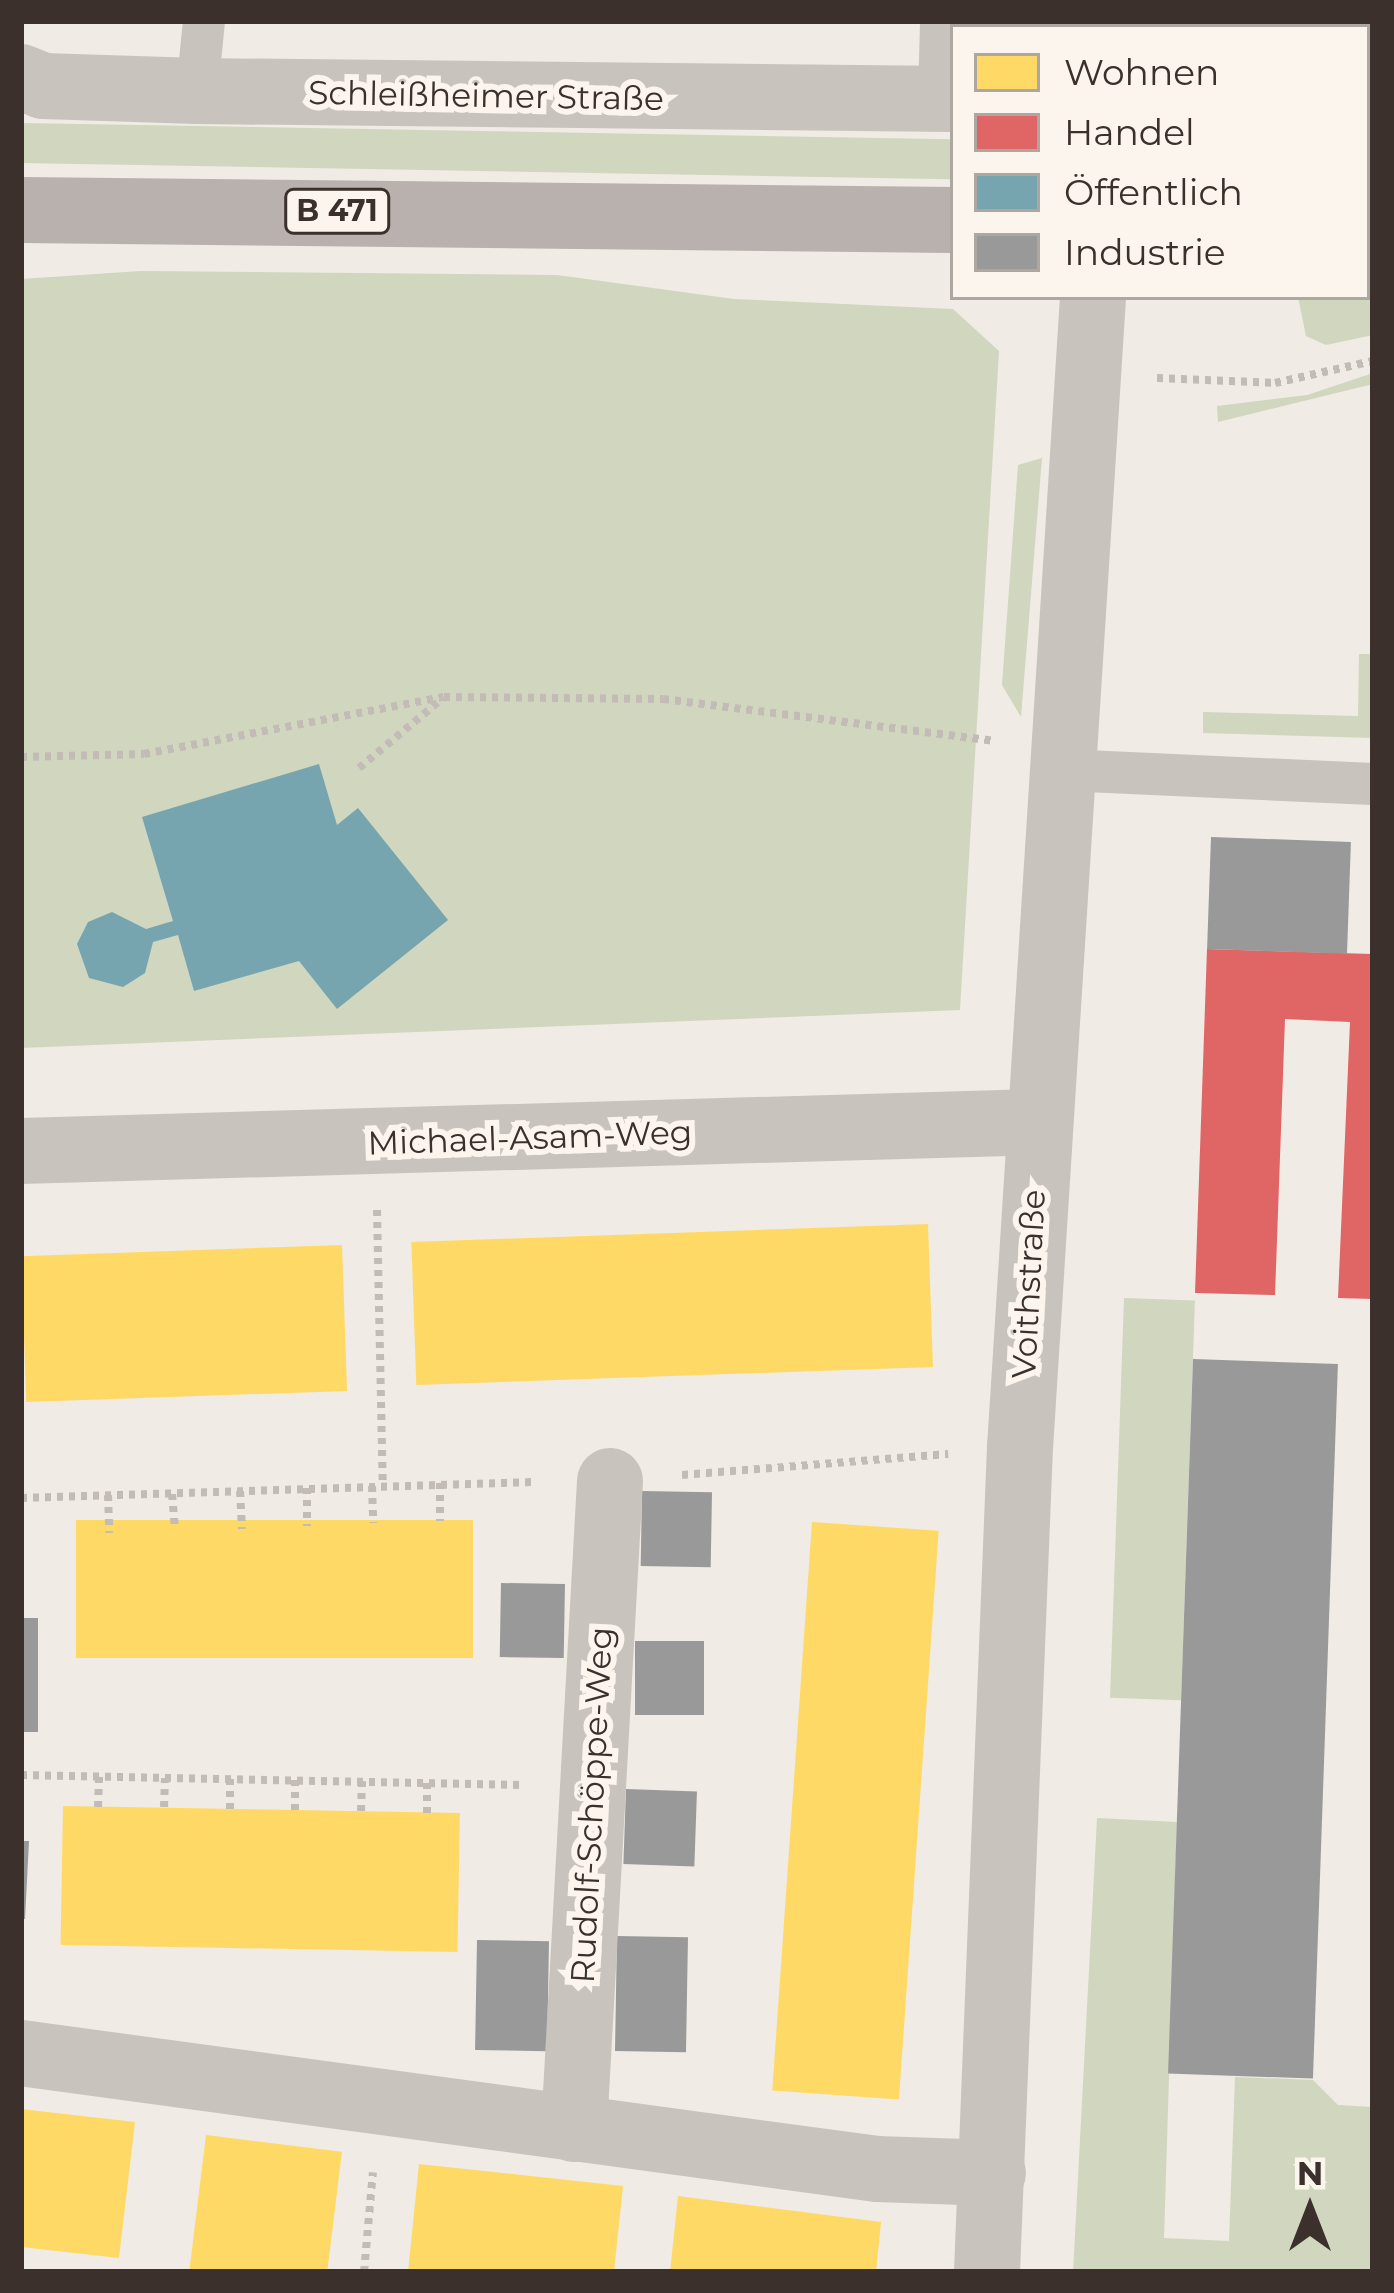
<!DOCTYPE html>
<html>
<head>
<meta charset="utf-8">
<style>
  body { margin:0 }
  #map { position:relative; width:1394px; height:2293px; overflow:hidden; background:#f0ebe5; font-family:Montserrat,sans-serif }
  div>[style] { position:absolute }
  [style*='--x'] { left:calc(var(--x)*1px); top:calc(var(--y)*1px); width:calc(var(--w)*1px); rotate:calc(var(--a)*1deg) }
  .green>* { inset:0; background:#d1d6bf; transform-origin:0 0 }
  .homes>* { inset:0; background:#ffd966; transform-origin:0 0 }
  .shops>* { inset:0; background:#e06666 }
  .public>* { inset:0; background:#76a5af }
  .industry>* { inset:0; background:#999; transform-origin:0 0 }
  .path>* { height:8px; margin-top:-4px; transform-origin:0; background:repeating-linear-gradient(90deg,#c2bbb6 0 6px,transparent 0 12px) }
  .service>* { height:42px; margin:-21px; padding:0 21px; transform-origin:21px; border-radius:21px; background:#c9c3be }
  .minor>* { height:66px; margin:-33px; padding:0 33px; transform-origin:33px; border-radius:33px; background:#c9c3be }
  .primary>* { height:66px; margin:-33px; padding:0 33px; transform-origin:33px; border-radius:33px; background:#b8b1ad }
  span { translate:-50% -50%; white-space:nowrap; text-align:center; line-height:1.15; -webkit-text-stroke:12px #fbf5ee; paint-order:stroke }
  .shield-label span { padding:3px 9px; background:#fbf5ee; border:3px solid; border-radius:9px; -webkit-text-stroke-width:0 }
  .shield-label { font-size:30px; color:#3b302b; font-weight:700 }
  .street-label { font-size:33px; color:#3b302b }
  .frame { position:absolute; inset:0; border:24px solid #3b302b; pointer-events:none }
  .legend { position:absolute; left:950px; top:24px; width:420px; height:276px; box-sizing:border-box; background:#fbf5ee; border:3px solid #aea6a0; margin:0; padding:15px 21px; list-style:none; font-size:36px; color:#3b302b }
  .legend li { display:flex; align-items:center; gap:24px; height:60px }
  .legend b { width:60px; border:3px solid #aea6a0 }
  .north { position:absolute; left:1250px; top:2149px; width:120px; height:120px; -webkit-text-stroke:9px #fbf5ee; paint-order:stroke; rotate:0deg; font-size:33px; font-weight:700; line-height:48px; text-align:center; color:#3b302b }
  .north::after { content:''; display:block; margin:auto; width:42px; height:54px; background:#3b302b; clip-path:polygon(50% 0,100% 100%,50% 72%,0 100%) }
</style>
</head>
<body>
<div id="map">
  <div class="green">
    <div style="left:21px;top:123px;width:932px;height:40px;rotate:1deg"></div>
    <div style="clip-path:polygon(140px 271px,557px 275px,734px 299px,953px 309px,999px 351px,960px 1010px,21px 1048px,21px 279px)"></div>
    <div style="clip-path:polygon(1298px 297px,1373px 299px,1373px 335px,1326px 345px,1306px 336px)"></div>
    <div style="clip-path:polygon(1373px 373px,1373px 384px,1218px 422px,1217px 406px,1307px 395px)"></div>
    <div style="clip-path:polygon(1042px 458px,1021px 717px,1002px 685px,1018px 465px)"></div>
    <div style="clip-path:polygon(1359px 654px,1373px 654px,1373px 738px,1203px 733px,1203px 712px,1358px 716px)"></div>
    <div style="left:1124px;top:1298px;width:71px;height:400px;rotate:2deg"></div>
    <div style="clip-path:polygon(1097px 1818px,1177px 1822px,1164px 2238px,1229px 2241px,1235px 2077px,1313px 2080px,1338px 2105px,1373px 2107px,1373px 2272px,1073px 2272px)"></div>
  </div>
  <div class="homes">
    <div style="left:928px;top:1224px;width:143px;height:517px;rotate:88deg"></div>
    <div style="left:342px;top:1245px;width:146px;height:321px;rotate:88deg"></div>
    <div style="left:473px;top:1520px;width:138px;height:397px;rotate:90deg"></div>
    <div style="left:812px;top:1522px;width:127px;height:570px;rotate:4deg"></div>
    <div style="left:63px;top:1806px;width:397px;height:139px;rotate:1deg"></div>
    <div style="clip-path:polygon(21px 2109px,135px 2122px,119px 2258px,21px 2247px)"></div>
    <div style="left:206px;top:2135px;width:137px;height:137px;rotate:7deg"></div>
    <div style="clip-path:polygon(419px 2164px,623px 2186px,614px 2272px,408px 2272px)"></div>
    <div style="clip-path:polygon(678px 2196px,881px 2222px,876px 2272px,670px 2272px)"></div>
  </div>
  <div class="shops">
    <div style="clip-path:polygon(1207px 949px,1373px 954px,1373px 1299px,1338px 1298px,1350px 1022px,1285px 1019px,1275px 1295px,1195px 1293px)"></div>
  </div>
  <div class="public">
    <div style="clip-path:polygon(319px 764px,337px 825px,358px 808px,448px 920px,337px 1009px,299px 961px,194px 991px,178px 935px,153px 942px,145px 973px,123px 987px,89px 978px,77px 944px,88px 922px,112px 912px,146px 929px,173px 921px,142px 817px)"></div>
  </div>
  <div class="industry">
    <div style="left:1211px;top:837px;width:140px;height:112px;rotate:2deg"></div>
    <div style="left:1193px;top:1359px;width:145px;height:715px;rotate:2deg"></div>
    <div style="left:642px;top:1491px;width:70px;height:75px;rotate:1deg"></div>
    <div style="left:501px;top:1583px;width:64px;height:74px;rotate:1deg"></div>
    <div style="left:21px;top:1618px;width:17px;height:114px"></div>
    <div style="left:635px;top:1641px;width:69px;height:74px"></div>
    <div style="left:626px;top:1789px;width:71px;height:75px;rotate:2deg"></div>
    <div style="clip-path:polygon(21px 1841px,29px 1841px,25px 1919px,21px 1919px)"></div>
    <div style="left:617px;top:1936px;width:71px;height:115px;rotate:1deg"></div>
    <div style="left:477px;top:1940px;width:72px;height:110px;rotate:1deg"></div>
  </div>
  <div class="path">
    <div style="--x:1157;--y:378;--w:118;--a:2.4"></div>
    <div style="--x:1275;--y:383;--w:100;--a:-12.7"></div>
    <div style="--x:21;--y:757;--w:123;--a:-1.4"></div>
    <div style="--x:144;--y:754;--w:305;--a:-10.8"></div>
    <div style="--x:444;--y:697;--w:219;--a:0.5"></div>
    <div style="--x:663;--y:699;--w:335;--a:7.2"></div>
    <div style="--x:359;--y:768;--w:109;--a:-39.8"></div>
    <div style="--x:377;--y:1210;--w:275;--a:88.8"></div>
    <div style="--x:682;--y:1475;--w:267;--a:-4.5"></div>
    <div style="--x:440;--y:1483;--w:38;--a:90"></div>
    <div style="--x:372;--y:1486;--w:37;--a:88"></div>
    <div style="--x:307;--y:1488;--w:38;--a:90"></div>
    <div style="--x:240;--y:1491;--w:38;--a:87"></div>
    <div style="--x:172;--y:1494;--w:36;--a:85"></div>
    <div style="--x:108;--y:1495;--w:38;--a:88"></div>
    <div style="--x:21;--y:1498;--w:514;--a:-1.78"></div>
    <div style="--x:21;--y:1775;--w:502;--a:1.14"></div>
    <div style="--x:295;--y:1780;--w:30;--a:90"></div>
    <div style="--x:427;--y:1783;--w:30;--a:90"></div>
    <div style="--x:98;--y:1807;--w:31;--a:-88"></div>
    <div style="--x:164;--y:1807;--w:29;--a:-88"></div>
    <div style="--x:230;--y:1809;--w:30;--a:-90"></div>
    <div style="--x:361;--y:1811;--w:30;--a:-88"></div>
    <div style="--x:364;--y:2272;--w:100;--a:-84.9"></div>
  </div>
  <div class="service">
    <div style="--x:197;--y:91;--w:70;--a:-84.3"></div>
    <div style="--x:1064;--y:770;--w:309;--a:2.6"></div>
  </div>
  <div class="minor">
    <div style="--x:1367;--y:74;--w:6;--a:0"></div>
    <div style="--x:21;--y:77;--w:24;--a:22"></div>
    <div style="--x:43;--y:86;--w:154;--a:1.9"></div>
    <div style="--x:197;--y:91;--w:756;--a:0.61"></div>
    <div style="--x:951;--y:99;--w:78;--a:-88.5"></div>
    <div style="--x:21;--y:1151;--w:1018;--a:-1.63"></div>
    <div style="--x:21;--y:2053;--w:864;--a:7.72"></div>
    <div style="--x:877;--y:2169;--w:116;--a:2"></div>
    <div style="--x:574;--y:2129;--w:649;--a:-86.82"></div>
    <div style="--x:987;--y:2272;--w:825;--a:-87.71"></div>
    <div style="--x:1020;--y:1448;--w:1153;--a:-86.37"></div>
  </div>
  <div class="primary">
    <div style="--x:21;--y:210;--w:932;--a:0.61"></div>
    <div style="--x:1367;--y:227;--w:6;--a:0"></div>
  </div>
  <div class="shield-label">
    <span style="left:337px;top:211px">B 471</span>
  </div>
  <div class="street-label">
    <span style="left:486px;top:96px;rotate:1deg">Schleißheimer Straße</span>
    <span style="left:530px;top:1138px;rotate:-2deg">Michael-Asam-Weg</span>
    <span style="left:1029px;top:1284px;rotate:-87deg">Voithstraße</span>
    <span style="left:592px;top:1805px;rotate:-87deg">Rudolf-Schöppe-Weg</span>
  </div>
  <div class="frame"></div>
  <ul class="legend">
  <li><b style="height:33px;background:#ffd966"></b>Wohnen</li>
  <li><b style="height:33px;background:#e06666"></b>Handel</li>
  <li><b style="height:33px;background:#76a5af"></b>Öffentlich</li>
  <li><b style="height:33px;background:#999"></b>Industrie</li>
  </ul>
  <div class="north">N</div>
</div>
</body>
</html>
